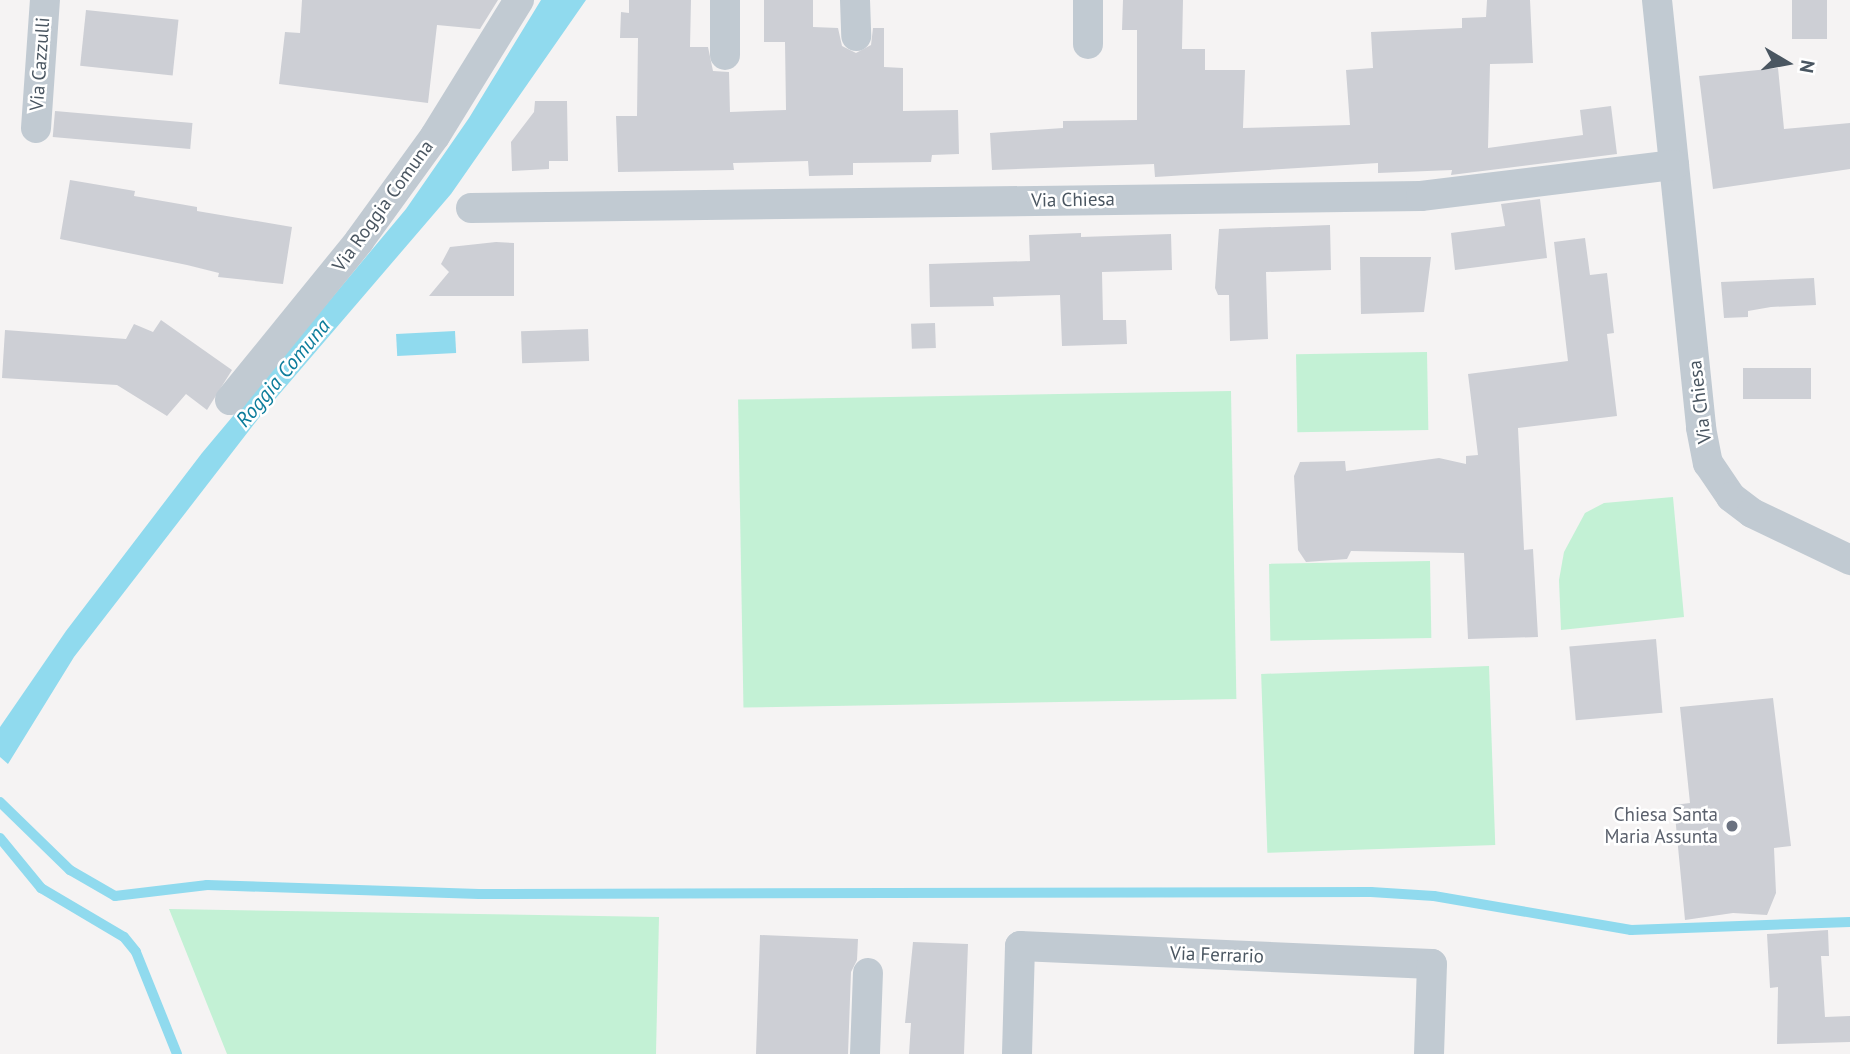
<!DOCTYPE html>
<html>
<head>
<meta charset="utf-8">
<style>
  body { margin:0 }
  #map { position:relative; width:1850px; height:1054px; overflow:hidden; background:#f5f3f3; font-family:"PT Sans",sans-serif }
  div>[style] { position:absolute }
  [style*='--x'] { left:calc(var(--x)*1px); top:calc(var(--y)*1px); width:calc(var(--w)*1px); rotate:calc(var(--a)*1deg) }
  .green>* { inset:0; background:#c3f1d5; transform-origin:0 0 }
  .water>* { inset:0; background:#90daee; transform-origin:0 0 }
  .stream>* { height:10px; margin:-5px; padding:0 5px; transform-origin:5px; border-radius:5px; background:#90daee }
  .building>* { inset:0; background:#cdcfd5; transform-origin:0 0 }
  .street>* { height:30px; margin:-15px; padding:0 15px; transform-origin:15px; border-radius:15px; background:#c1cad2 }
  .dots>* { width:19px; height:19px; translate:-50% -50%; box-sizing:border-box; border:4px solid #fff; border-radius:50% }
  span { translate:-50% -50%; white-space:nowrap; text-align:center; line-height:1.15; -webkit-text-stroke:5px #fff; paint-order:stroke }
  .street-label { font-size:19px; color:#4a5661 }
  .worship-label { font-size:19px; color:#5b616d }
  .right { translate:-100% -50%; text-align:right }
  .water-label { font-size:21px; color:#0c7c9b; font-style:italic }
  .north { position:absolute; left:1752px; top:28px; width:70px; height:70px; -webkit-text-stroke:5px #fff; paint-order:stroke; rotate:100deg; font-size:19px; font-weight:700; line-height:28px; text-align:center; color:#4a5661 }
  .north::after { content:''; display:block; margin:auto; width:24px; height:32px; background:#4a5661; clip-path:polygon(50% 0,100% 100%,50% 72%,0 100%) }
</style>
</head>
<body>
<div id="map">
  <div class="green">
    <div style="left:1427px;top:352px;width:78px;height:131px;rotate:89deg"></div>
    <div style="left:1231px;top:391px;width:308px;height:493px;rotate:89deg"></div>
    <div style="clip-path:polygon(1673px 497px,1684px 617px,1561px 630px,1559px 580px,1564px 552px,1585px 513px,1604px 503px)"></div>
    <div style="left:1430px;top:561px;width:77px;height:161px;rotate:89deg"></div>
    <div style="left:1489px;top:666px;width:179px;height:228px;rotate:88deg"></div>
    <div style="clip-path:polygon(169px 909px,659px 917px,656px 1054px,227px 1054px)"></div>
  </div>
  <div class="water">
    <div style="clip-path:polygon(541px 0,586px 0,451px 194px,258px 419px,74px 657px,8px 764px,0 757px,0 727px,66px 631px,202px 453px,406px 209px,469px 118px)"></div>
    <div style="left:455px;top:331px;width:22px;height:59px;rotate:87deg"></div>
  </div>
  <div class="stream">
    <div style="--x:0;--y:802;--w:98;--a:44.2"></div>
    <div style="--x:70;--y:870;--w:52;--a:30"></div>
    <div style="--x:115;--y:896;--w:93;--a:-6.8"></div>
    <div style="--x:207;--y:885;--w:272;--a:1.9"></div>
    <div style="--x:479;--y:894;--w:892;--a:-0.13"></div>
    <div style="--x:1371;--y:892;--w:63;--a:3.6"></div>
    <div style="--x:1434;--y:896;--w:200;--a:9.8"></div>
    <div style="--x:1631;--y:930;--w:219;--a:-2.1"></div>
    <div style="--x:0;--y:838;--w:65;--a:50.6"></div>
    <div style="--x:41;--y:888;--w:96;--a:30.6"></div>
    <div style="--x:124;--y:937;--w:19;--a:51"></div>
    <div style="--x:136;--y:952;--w:110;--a:68.1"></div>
  </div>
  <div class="building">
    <div style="clip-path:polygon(302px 0,498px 0,480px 29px,437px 25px,428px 103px,279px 84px,285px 32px,300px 33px)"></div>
    <div style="clip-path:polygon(629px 0,691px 0,690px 47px,708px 47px,713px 71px,729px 72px,730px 112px,786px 110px,785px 42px,764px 42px,764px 0,813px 0,813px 27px,838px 28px,842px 46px,856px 53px,871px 45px,873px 28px,884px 28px,884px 67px,903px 68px,903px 111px,958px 110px,959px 154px,932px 155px,931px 162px,853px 163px,853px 175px,809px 176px,808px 161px,733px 163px,734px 170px,618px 172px,616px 116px,637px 116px,638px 38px,620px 38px,621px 12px,629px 13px)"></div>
    <div style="clip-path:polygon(1123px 0,1183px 0,1182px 49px,1205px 49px,1205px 70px,1245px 70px,1243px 128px,1350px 125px,1346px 70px,1373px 68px,1371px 32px,1462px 28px,1462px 18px,1486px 17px,1487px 0,1530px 0,1533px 63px,1490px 64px,1488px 148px,1583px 135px,1580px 110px,1611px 106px,1617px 154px,1451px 175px,1452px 170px,1378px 173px,1378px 163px,1155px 177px,1154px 164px,992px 170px,990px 133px,1063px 128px,1063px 121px,1137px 120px,1137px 30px,1122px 30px)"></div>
    <div style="left:1792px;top:0;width:35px;height:39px"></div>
    <div style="left:86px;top:10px;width:93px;height:56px;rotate:6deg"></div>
    <div style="clip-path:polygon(1778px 68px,1784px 129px,1850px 123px,1850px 169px,1713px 189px,1699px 76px)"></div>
    <div style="clip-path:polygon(535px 101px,567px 101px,568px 161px,549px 161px,549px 169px,512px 171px,511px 142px,534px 112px)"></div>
    <div style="left:55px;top:111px;width:138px;height:26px;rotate:5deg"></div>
    <div style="clip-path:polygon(70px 180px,135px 191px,134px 196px,197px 207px,197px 211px,292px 227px,283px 284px,218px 277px,219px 273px,187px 265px,60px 239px)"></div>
    <div style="clip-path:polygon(1540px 199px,1547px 258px,1455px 270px,1451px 233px,1505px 226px,1501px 204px)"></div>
    <div style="clip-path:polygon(1330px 225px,1331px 270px,1266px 272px,1268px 339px,1230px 341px,1229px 295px,1218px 295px,1215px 288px,1219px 229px)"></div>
    <div style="clip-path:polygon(1081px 233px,1081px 237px,1171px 234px,1172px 270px,1102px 272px,1103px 320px,1126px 320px,1127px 344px,1062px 346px,1060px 295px,993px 297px,994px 306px,930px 307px,929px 264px,1030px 261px,1029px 235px)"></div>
    <div style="clip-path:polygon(1585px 238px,1590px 275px,1607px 273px,1614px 333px,1607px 334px,1617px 416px,1518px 428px,1524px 550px,1533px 549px,1538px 637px,1468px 639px,1464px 553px,1351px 551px,1347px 559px,1306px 562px,1298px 550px,1294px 476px,1300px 462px,1345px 461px,1346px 471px,1439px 458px,1466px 464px,1466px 456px,1478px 455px,1468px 374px,1568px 361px,1554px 242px)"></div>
    <div style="clip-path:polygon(496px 242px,514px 243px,514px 296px,429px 296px,449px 272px,441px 264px,450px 247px)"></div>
    <div style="clip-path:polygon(1360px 257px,1431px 257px,1424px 312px,1361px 314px)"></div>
    <div style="clip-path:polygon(1814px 278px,1816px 305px,1771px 307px,1748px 311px,1748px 317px,1724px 318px,1721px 282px)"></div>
    <div style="clip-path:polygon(161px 320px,232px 370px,207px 410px,186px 394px,167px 416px,117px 385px,2px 378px,5px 330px,126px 339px,134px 324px,153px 332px)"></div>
    <div style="left:935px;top:323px;width:25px;height:24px;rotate:88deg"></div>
    <div style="left:588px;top:329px;width:32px;height:67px;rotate:88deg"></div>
    <div style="left:1811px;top:368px;width:31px;height:68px;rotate:90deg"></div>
    <div style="left:1656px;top:639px;width:74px;height:87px;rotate:85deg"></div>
    <div style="clip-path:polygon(1773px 698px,1791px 846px,1774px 848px,1776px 893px,1767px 915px,1733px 913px,1685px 920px,1674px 805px,1690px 803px,1680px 707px)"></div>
    <div style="clip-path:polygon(1828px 930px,1829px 956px,1821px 956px,1825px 1017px,1850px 1016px,1850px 1042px,1777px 1044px,1778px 987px,1770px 988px,1767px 934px)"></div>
    <div style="clip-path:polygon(760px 935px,858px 939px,857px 960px,851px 972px,848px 1054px,756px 1054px)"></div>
    <div style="clip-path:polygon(913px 942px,968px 944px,964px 1054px,909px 1054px,911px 1023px,905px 1023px)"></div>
  </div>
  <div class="street">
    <div style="--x:725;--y:0;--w:55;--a:90"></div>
    <div style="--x:855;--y:0;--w:36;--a:88"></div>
    <div style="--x:1088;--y:0;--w:44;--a:90"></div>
    <div style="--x:1657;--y:0;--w:430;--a:84.1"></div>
    <div style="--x:1701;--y:428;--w:36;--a:79"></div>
    <div style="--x:1708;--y:463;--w:41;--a:55.9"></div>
    <div style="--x:1731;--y:497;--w:26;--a:37"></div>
    <div style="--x:1752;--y:513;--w:109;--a:25.6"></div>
    <div style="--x:36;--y:128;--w:128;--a:-86"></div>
    <div style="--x:471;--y:208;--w:950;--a:-0.72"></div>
    <div style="--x:1421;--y:196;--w:255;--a:-7"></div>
    <div style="--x:230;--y:400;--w:205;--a:-50.9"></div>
    <div style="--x:359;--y:241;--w:130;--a:-54.1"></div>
    <div style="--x:435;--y:136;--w:160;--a:-58.3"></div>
    <div style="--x:865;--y:1054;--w:81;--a:-87.9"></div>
    <div style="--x:1017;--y:1054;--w:108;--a:-88.4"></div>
    <div style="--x:1020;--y:946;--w:412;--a:2.5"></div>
    <div style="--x:1432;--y:964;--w:90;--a:91.9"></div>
  </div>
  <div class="dots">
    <div style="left:1732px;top:826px;background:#6b7280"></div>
  </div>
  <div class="street-label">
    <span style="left:40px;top:64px;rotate:-86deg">Via Cazzulli</span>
    <span style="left:1073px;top:200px;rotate:-1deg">Via Chiesa</span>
    <span style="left:383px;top:206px;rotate:-54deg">Via Roggia Comuna</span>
    <span style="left:1700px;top:402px;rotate:-97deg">Via Chiesa</span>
    <span style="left:1217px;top:955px;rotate:2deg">Via Ferrario</span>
  </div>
  <div class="worship-label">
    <span class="right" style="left:1718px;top:826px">Chiesa Santa<br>Maria Assunta</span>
  </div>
  <div class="water-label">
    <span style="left:283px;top:373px;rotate:-50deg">Roggia Comuna</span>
  </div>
  <div class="north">N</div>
</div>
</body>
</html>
